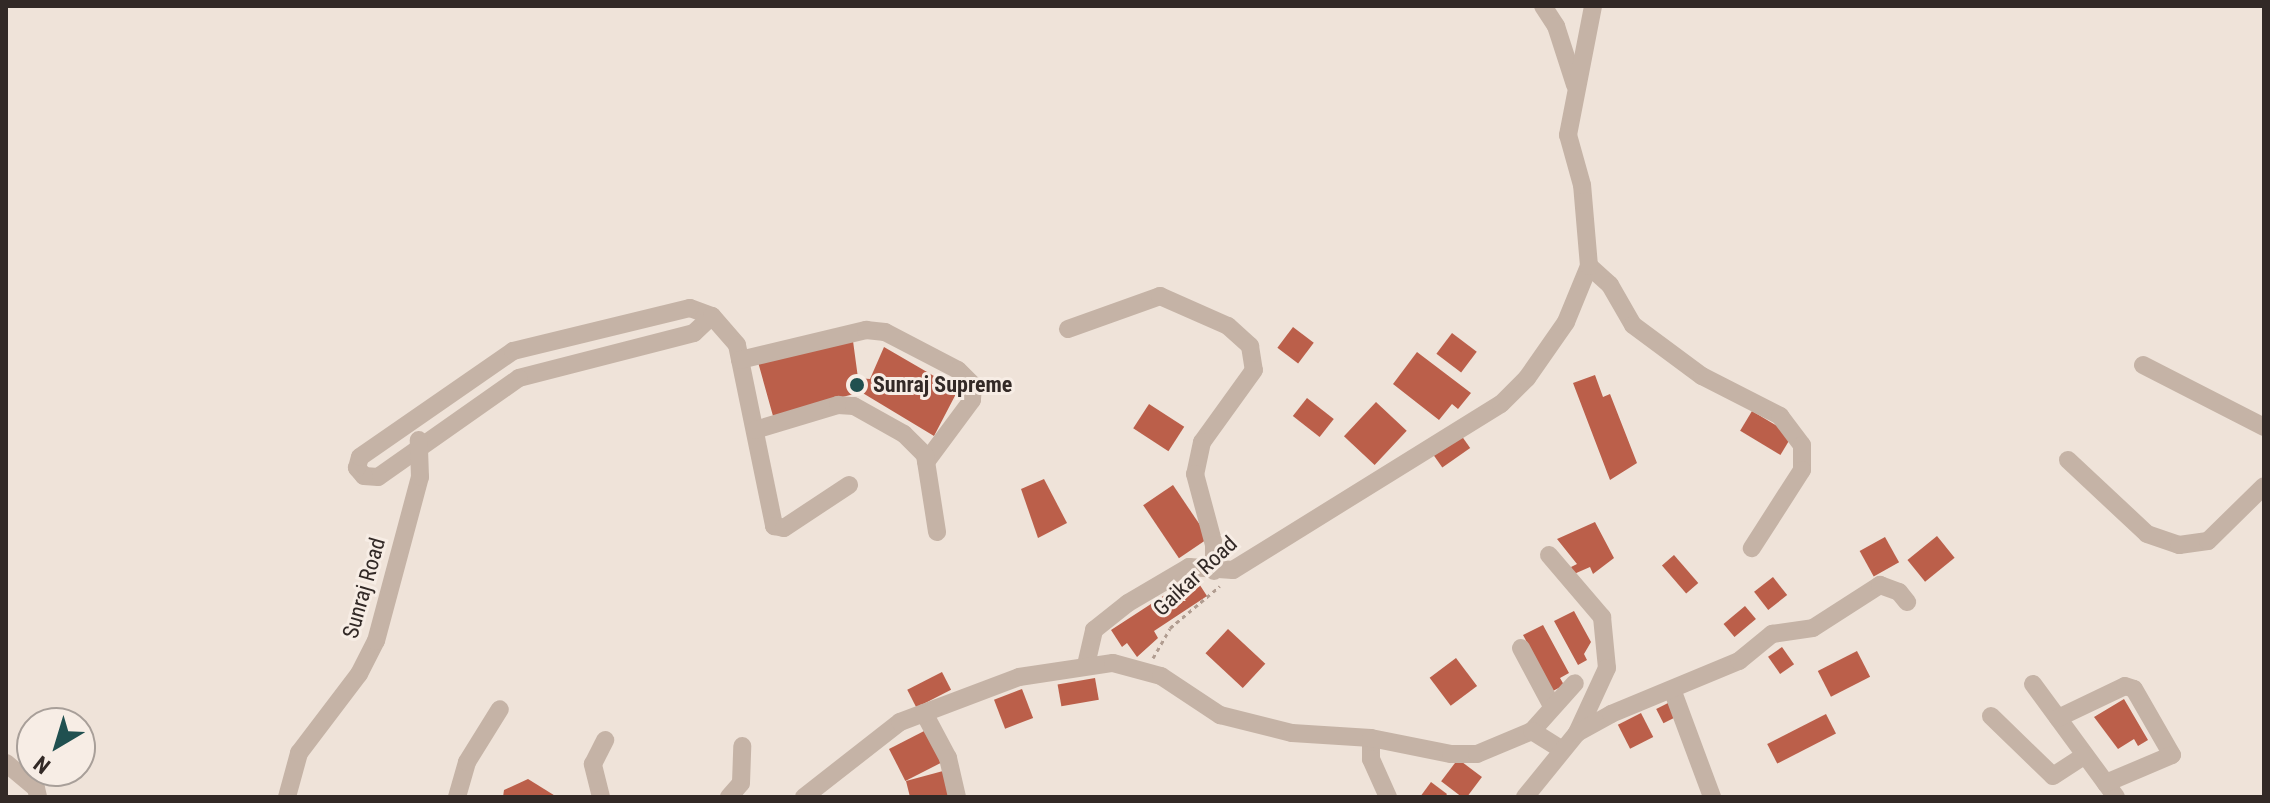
<!DOCTYPE html>
<html>
<head>
<meta charset="utf-8">
<style>
  body { margin:0 }
  #map { position:relative; width:2270px; height:803px; overflow:hidden; background:#efe3d9; font-family:"Roboto Condensed",sans-serif }
  div>[style] { position:absolute }
  [style*='--x'] { left:calc(var(--x)*1px); top:calc(var(--y)*1px); width:calc(var(--w)*1px); rotate:calc(var(--a)*1deg) }
  .building>* { inset:0; background:#bb5f4a; transform-origin:0 0 }
  .path>* { height:3px; margin-top:-1.5px; transform-origin:0; background:repeating-linear-gradient(90deg,#b19d91 0 4px,transparent 0 8px) }
  .minor>* { height:18px; margin:-9px; padding:0 9px; transform-origin:9px; border-radius:9px; background:#c5b3a6 }
  .dots>* { width:22px; height:22px; translate:-50% -50%; box-sizing:border-box; border:4px solid #f7ede5; border-radius:50% }
  span { translate:-50% -50%; white-space:nowrap; text-align:center; line-height:1.15; -webkit-text-stroke:6px #f7ede5; paint-order:stroke }
  .poi-label { font-size:22px; color:#322926; font-weight:700 }
  .left { translate:0 -50%; text-align:left }
  .street-label { font-size:22px; color:#322926 }
  .frame { position:absolute; inset:0; border:8px solid #322926; pointer-events:none }
  .north { position:absolute; left:16px; top:707px; width:80px; height:80px; box-sizing:border-box; background:#f7ede5; border:2px solid #a89f99; border-radius:50%; rotate:218deg; font-size:22px; font-weight:700; line-height:32px; text-align:center; color:#322926 }
  .north::after { content:''; display:block; margin:auto; width:28px; height:36px; background:#205050; clip-path:polygon(50% 0,100% 100%,50% 72%,0 100%) }
</style>
</head>
<body>
<div id="map">
  <div class="building">
    <div style="left:1293px;top:327px;width:26px;height:26px;rotate:37deg"></div>
    <div style="left:1452px;top:333px;width:31px;height:26px;rotate:37deg"></div>
    <div style="clip-path:polygon(853px 341px,858px 378px,870px 379px,884px 347px,958px 390px,934px 436px,861px 392px,773px 416px,758px 362px)"></div>
    <div style="clip-path:polygon(1417px 352px,1471px 393px,1458px 409px,1452px 404px,1439px 420px,1393px 384px)"></div>
    <div style="clip-path:polygon(1595px 375px,1603px 397px,1610px 394px,1637px 463px,1610px 480px,1573px 383px)"></div>
    <div style="left:1307px;top:398px;width:34px;height:23px;rotate:38deg"></div>
    <div style="left:1376px;top:402px;width:42px;height:47px;rotate:43deg"></div>
    <div style="left:1149px;top:404px;width:42px;height:29px;rotate:33deg"></div>
    <div style="left:1752px;top:411px;width:47px;height:23px;rotate:31deg"></div>
    <div style="left:1461px;top:435px;width:16px;height:34px;rotate:55deg"></div>
    <div style="clip-path:polygon(1044px 479px,1067px 523px,1038px 538px,1021px 489px)"></div>
    <div style="left:1173px;top:485px;width:64px;height:36px;rotate:56deg"></div>
    <div style="clip-path:polygon(1595px 522px,1614px 558px,1593px 574px,1590px 567px,1574px 574px,1571px 567px,1577px 564px,1557px 539px)"></div>
    <div style="left:1937px;top:536px;width:28px;height:38px;rotate:51deg"></div>
    <div style="left:1885px;top:537px;width:29px;height:29px;rotate:61deg"></div>
    <div style="left:1674px;top:555px;width:37px;height:16px;rotate:49deg"></div>
    <div style="clip-path:polygon(1194px 576px,1207px 596px,1154px 631px,1158px 638px,1137px 657px,1127px 643px,1122px 647px,1111px 630px)"></div>
    <div style="left:1773px;top:577px;width:23px;height:24px;rotate:52deg"></div>
    <div style="left:1745px;top:606px;width:17px;height:28px;rotate:50deg"></div>
    <div style="clip-path:polygon(1574px 611px,1591px 642px,1584px 654px,1587px 660px,1578px 665px,1554px 621px)"></div>
    <div style="clip-path:polygon(1543px 625px,1569px 673px,1560px 678px,1564px 685px,1553px 691px,1523px 635px)"></div>
    <div style="left:1228px;top:629px;width:51px;height:33px;rotate:43deg"></div>
    <div style="left:1782px;top:647px;width:21px;height:17px;rotate:55deg"></div>
    <div style="left:1857px;top:651px;width:29px;height:44px;rotate:63deg"></div>
    <div style="left:1456px;top:658px;width:35px;height:33px;rotate:53deg"></div>
    <div style="left:942px;top:672px;width:20px;height:39px;rotate:63deg"></div>
    <div style="left:1095px;top:678px;width:22px;height:38px;rotate:80deg"></div>
    <div style="left:1022px;top:689px;width:31px;height:30px;rotate:69deg"></div>
    <div style="clip-path:polygon(2124px 699px,2148px 740px,2138px 746px,2134px 739px,2118px 749px,2094px 717px)"></div>
    <div style="left:1674px;top:700px;width:16px;height:20px;rotate:63deg"></div>
    <div style="left:1641px;top:713px;width:27px;height:26px;rotate:63deg"></div>
    <div style="left:1826px;top:714px;width:22px;height:66px;rotate:63deg"></div>
    <div style="left:930px;top:728px;width:36px;height:46px;rotate:63deg"></div>
    <div style="left:1458px;top:759px;width:30px;height:28px;rotate:37deg"></div>
    <div style="clip-path:polygon(943px 771px,950px 797px,910px 797px,906px 781px)"></div>
    <div style="clip-path:polygon(528px 779px,557px 797px,503px 797px,504px 790px)"></div>
    <div style="clip-path:polygon(1431px 782px,1447px 794px,1445px 797px,1420px 797px)"></div>
  </div>
  <div class="path">
    <div style="--x:1153;--y:658;--w:34;--a:-60"></div>
    <div style="--x:1170;--y:628;--w:65;--a:-40"></div>
  </div>
  <div class="minor">
    <div style="--x:1543;--y:6;--w:24;--a:57"></div>
    <div style="--x:1556;--y:26;--w:62;--a:72.1"></div>
    <div style="--x:1589;--y:266;--w:28;--a:42"></div>
    <div style="--x:1610;--y:285;--w:46;--a:60.1"></div>
    <div style="--x:1633;--y:325;--w:86;--a:36.5"></div>
    <div style="--x:1702;--y:376;--w:88;--a:27.1"></div>
    <div style="--x:1780;--y:416;--w:36;--a:53"></div>
    <div style="--x:1802;--y:445;--w:25;--a:90"></div>
    <div style="--x:1802;--y:470;--w:93;--a:122.7"></div>
    <div style="--x:690;--y:308;--w:23;--a:20"></div>
    <div style="--x:712;--y:316;--w:25;--a:137"></div>
    <div style="--x:694;--y:333;--w:181;--a:165.6"></div>
    <div style="--x:519;--y:378;--w:172;--a:144.9"></div>
    <div style="--x:378;--y:477;--w:14;--a:-176"></div>
    <div style="--x:364;--y:476;--w:11;--a:-131"></div>
    <div style="--x:357;--y:468;--w:11;--a:-75"></div>
    <div style="--x:360;--y:457;--w:186;--a:-34.7"></div>
    <div style="--x:513;--y:351;--w:182;--a:-13.7"></div>
    <div style="--x:712;--y:316;--w:38;--a:49"></div>
    <div style="--x:737;--y:345;--w:185;--a:78.4"></div>
    <div style="--x:774;--y:526;--w:10;--a:11"></div>
    <div style="--x:784;--y:528;--w:78;--a:-33.5"></div>
    <div style="--x:1068;--y:329;--w:98;--a:-19.7"></div>
    <div style="--x:1160;--y:296;--w:74;--a:23.8"></div>
    <div style="--x:1228;--y:326;--w:30;--a:42"></div>
    <div style="--x:1250;--y:346;--w:24;--a:81"></div>
    <div style="--x:1254;--y:370;--w:89;--a:125.8"></div>
    <div style="--x:1202;--y:442;--w:33;--a:102"></div>
    <div style="--x:1195;--y:474;--w:73;--a:75"></div>
    <div style="--x:1214;--y:545;--w:26;--a:90"></div>
    <div style="--x:740;--y:360;--w:130;--a:-13.4"></div>
    <div style="--x:866;--y:330;--w:19;--a:6"></div>
    <div style="--x:885;--y:332;--w:82;--a:27.5"></div>
    <div style="--x:958;--y:370;--w:21;--a:45"></div>
    <div style="--x:973;--y:385;--w:15;--a:94"></div>
    <div style="--x:972;--y:400;--w:77;--a:126.6"></div>
    <div style="--x:2143;--y:365;--w:136;--a:27.1"></div>
    <div style="--x:755;--y:430;--w:87;--a:-16.8"></div>
    <div style="--x:838;--y:405;--w:16;--a:4"></div>
    <div style="--x:854;--y:406;--w:57;--a:29.2"></div>
    <div style="--x:904;--y:434;--w:30;--a:45"></div>
    <div style="--x:925;--y:455;--w:78;--a:81.1"></div>
    <div style="--x:2068;--y:460;--w:108;--a:43.1"></div>
    <div style="--x:2147;--y:534;--w:34;--a:19"></div>
    <div style="--x:2179;--y:545;--w:29;--a:-8"></div>
    <div style="--x:2208;--y:541;--w:78;--a:-44.5"></div>
    <div style="--x:1549;--y:555;--w:82;--a:49.5"></div>
    <div style="--x:1602;--y:617;--w:51;--a:84.4"></div>
    <div style="--x:1607;--y:668;--w:72;--a:114.8"></div>
    <div style="--x:1521;--y:648;--w:66;--a:61.9"></div>
    <div style="--x:1086;--y:665;--w:36;--a:-77"></div>
    <div style="--x:1094;--y:630;--w:43;--a:-38.5"></div>
    <div style="--x:1128;--y:603;--w:71;--a:-30.5"></div>
    <div style="--x:1189;--y:567;--w:44;--a:3.9"></div>
    <div style="--x:1233;--y:570;--w:315;--a:-31.8"></div>
    <div style="--x:1501;--y:404;--w:37;--a:-45"></div>
    <div style="--x:1527;--y:378;--w:68;--a:-55.1"></div>
    <div style="--x:1566;--y:322;--w:61;--a:-67.7"></div>
    <div style="--x:1589;--y:266;--w:81;--a:-94.9"></div>
    <div style="--x:1582;--y:185;--w:52;--a:-105.6"></div>
    <div style="--x:1568;--y:135;--w:131;--a:-79"></div>
    <div style="--x:2033;--y:684;--w:140;--a:53.7"></div>
    <div style="--x:1673;--y:692;--w:112;--a:69.6"></div>
    <div style="--x:924;--y:713;--w:51;--a:61.9"></div>
    <div style="--x:948;--y:758;--w:40;--a:77"></div>
    <div style="--x:1991;--y:716;--w:86;--a:44.1"></div>
    <div style="--x:2053;--y:776;--w:38;--a:-33"></div>
    <div style="--x:2058;--y:718;--w:74;--a:-25.5"></div>
    <div style="--x:2125;--y:686;--w:9;--a:18"></div>
    <div style="--x:2134;--y:689;--w:76;--a:60.1"></div>
    <div style="--x:2172;--y:755;--w:72;--a:157"></div>
    <div style="--x:1532;--y:731;--w:64;--a:-48.1"></div>
    <div style="--x:1371;--y:738;--w:21;--a:90"></div>
    <div style="--x:1371;--y:759;--w:42;--a:65.9"></div>
    <div style="--x:6;--y:763;--w:39;--a:40"></div>
    <div style="--x:36;--y:788;--w:9;--a:77"></div>
    <div style="--x:287;--y:797;--w:46;--a:-74.7"></div>
    <div style="--x:299;--y:753;--w:99;--a:-52.8"></div>
    <div style="--x:359;--y:674;--w:37;--a:-63"></div>
    <div style="--x:376;--y:641;--w:170;--a:-75"></div>
    <div style="--x:420;--y:477;--w:37;--a:-92"></div>
    <div style="--x:457;--y:797;--w:36;--a:-74"></div>
    <div style="--x:467;--y:762;--w:62;--a:-58.1"></div>
    <div style="--x:601;--y:797;--w:34;--a:-104"></div>
    <div style="--x:593;--y:764;--w:27;--a:-63"></div>
    <div style="--x:729;--y:797;--w:18;--a:-49"></div>
    <div style="--x:741;--y:783;--w:37;--a:-88"></div>
    <div style="--x:804;--y:797;--w:122;--a:-38"></div>
    <div style="--x:900;--y:722;--w:127;--a:-20.7"></div>
    <div style="--x:1019;--y:677;--w:95;--a:-8.5"></div>
    <div style="--x:1113;--y:663;--w:50;--a:15.2"></div>
    <div style="--x:1161;--y:676;--w:71;--a:33.5"></div>
    <div style="--x:1220;--y:715;--w:74;--a:14"></div>
    <div style="--x:1292;--y:733;--w:79;--a:3.6"></div>
    <div style="--x:1371;--y:738;--w:82;--a:11.3"></div>
    <div style="--x:1451;--y:754;--w:26;--a:0"></div>
    <div style="--x:1477;--y:754;--w:60;--a:-22.7"></div>
    <div style="--x:1532;--y:731;--w:36;--a:32"></div>
    <div style="--x:1525;--y:797;--w:82;--a:-50.9"></div>
    <div style="--x:1577;--y:733;--w:39;--a:-29"></div>
    <div style="--x:1611;--y:714;--w:139;--a:-22.5"></div>
    <div style="--x:1739;--y:661;--w:43;--a:-39.3"></div>
    <div style="--x:1772;--y:634;--w:41;--a:-8.3"></div>
    <div style="--x:1813;--y:628;--w:80;--a:-32.7"></div>
    <div style="--x:1880;--y:585;--w:20;--a:20"></div>
    <div style="--x:1899;--y:592;--w:13;--a:51"></div>
  </div>
  <div class="dots">
    <div style="left:857px;top:385px;background:#205050"></div>
  </div>
  <div class="poi-label">
    <span class="left" style="left:873px;top:385px">Sunraj Supreme</span>
  </div>
  <div class="street-label">
    <span style="left:1195px;top:576px;rotate:-43deg">Gaikar Road</span>
    <span style="left:364px;top:588px;rotate:-74deg">Sunraj Road</span>
  </div>
  <div class="frame"></div>
  <div class="north">N</div>
</div>
</body>
</html>
